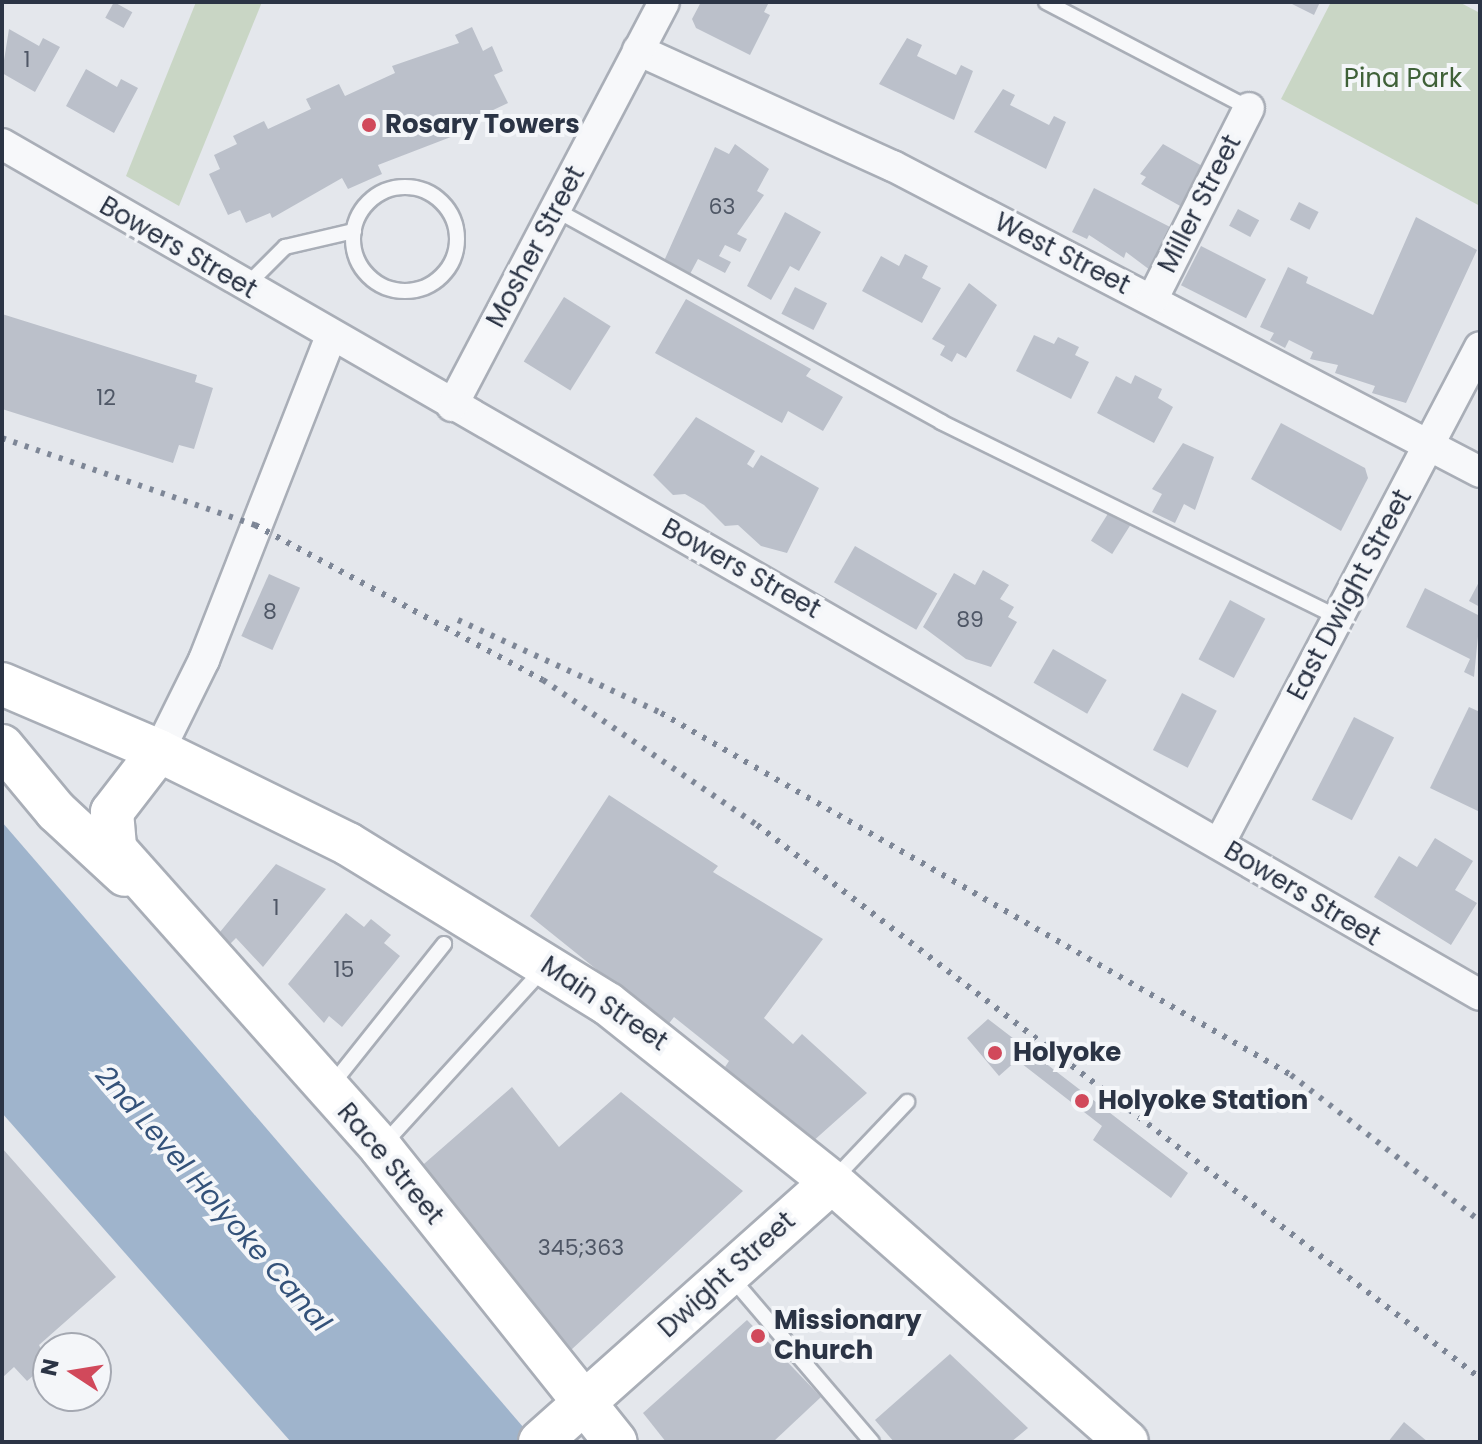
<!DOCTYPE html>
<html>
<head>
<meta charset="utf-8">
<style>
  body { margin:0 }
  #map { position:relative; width:1482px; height:1444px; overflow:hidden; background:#e4e7ec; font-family:Poppins,sans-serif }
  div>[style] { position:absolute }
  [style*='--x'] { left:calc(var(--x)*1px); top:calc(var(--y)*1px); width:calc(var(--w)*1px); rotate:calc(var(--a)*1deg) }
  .green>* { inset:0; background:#c9d6c5 }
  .water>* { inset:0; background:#9fb4cc }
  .building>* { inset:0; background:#bbc0ca; transform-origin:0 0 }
  .roads { filter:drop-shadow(2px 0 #a9aeb7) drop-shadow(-2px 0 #a9aeb7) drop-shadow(0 2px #a9aeb7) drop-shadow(0 -2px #a9aeb7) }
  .lane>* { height:14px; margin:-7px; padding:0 7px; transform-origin:7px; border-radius:7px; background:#f7f8fa }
  .lane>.ring { margin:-7px; padding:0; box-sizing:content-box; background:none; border:14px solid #f7f8fa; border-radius:50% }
  .street>* { height:30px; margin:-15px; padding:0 15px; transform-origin:15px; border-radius:15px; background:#f7f8fa }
  .secondary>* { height:42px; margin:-21px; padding:0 21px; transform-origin:21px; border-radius:21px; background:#fff }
  .rail>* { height:6px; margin-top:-3px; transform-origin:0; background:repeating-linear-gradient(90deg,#7d8696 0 4px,transparent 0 12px) }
  .dots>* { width:22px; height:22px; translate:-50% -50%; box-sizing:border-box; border:4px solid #f4f6f9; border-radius:50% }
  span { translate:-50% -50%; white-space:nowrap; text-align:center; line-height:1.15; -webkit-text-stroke:8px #f4f6f9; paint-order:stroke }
  .number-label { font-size:22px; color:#4f5766 }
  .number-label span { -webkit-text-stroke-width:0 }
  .park-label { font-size:26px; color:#3f6138 }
  .poi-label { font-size:26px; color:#2b3445; font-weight:700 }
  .left { translate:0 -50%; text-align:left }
  .street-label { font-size:26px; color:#2b3445 }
  .water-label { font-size:28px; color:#34527a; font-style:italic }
  .frame { position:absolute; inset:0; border:4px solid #2b3445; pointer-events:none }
  .north { position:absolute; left:32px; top:1332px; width:80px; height:80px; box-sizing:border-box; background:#f4f6f9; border:2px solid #a4a8b1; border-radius:50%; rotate:282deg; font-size:22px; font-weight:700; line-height:32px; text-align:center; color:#2b3445 }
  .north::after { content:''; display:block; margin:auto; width:28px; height:36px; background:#d1495b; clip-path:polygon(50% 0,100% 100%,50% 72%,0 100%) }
</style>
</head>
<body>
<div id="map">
  <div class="green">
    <div style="clip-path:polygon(196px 2px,262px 2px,179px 206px,126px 176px)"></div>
    <div style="clip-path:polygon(1331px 2px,1459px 2px,1480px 13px,1480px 206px,1281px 99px)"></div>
  </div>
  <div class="water">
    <div style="clip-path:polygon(2px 822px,192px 1042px,536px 1442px,291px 1442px,2px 1113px)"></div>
  </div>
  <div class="building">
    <div style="left:114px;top:2px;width:21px;height:18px;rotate:29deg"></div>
    <div style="clip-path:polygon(701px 2px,769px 2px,764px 12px,770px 15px,750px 55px,696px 28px,692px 19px)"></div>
    <div style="clip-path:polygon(1288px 2px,1320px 2px,1314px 15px)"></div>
    <div style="clip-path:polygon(472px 27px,483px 51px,492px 46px,503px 71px,494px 75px,508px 103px,453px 129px,456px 135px,378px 165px,382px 174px,348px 189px,342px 178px,272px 218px,270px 213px,246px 223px,240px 210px,228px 215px,209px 174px,220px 169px,214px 155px,237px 144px,233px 136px,264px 121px,268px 129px,311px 109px,306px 99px,339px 84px,345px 96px,395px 73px,392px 66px,459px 43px,455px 35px)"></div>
    <div style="clip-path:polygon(9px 29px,39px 46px,43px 38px,60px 47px,35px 92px,2px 73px)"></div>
    <div style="clip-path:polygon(907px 38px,922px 45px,917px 56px,956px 75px,961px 65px,973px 71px,954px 120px,879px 84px)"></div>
    <div style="clip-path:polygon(86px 69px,117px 87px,121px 79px,138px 88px,114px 133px,66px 106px)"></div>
    <div style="clip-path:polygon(1003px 89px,1015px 95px,1010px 105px,1049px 125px,1054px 116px,1066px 122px,1046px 169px,974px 132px)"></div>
    <div style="clip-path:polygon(735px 144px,769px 169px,757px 191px,764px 195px,737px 234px,747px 239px,740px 252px,725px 245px,719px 256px,731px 262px,725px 273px,698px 259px,690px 274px,664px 261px,715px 147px,729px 154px)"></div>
    <div style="clip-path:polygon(1163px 144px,1204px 167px,1182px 207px,1141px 184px,1146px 177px,1140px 174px)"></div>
    <div style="clip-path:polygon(1094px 188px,1172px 228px,1150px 270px,1126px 252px,1124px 258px,1089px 235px,1087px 239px,1072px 232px)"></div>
    <div style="left:1299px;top:202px;width:22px;height:20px;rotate:27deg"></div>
    <div style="left:1238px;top:209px;width:24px;height:19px;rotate:28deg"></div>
    <div style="clip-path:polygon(785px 212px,821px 232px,799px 271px,790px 266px,771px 300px,747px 286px)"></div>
    <div style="clip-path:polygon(1416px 217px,1477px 250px,1406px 403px,1372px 393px,1375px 386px,1335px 373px,1338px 365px,1310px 359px,1313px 352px,1289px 340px,1285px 348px,1270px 340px,1274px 333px,1260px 327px,1288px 267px,1308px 277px,1306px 283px,1373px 315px)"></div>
    <div style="left:1201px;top:246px;width:73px;height:44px;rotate:27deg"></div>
    <div style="clip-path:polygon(905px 254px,928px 266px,922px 278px,941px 288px,922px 323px,862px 291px,881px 256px,899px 266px)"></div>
    <div style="clip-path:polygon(969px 283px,997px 305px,966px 358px,957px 353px,952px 362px,940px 355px,945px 346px,932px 339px)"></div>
    <div style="left:795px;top:287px;width:36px;height:30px;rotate:27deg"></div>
    <div style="left:564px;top:297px;width:55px;height:76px;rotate:32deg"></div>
    <div style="clip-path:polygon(686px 299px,811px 369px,806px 376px,843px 397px,823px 431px,788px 411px,782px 423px,655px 353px)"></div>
    <div style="clip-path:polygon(2px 314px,197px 375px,195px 382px,213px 388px,194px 449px,179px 445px,173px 463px,2px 409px)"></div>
    <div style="clip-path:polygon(1034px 335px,1054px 344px,1058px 337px,1079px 347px,1075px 355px,1089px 362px,1071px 399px,1016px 371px)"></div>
    <div style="clip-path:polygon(1135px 375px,1162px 389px,1158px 398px,1173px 407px,1154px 443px,1097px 413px,1116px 376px,1131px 384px)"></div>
    <div style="clip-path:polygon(696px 417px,755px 451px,747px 464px,753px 468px,761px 455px,819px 488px,787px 553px,761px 546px,738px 525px,725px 526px,704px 505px,685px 494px,673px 495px,653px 475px)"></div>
    <div style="clip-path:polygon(1281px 423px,1365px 468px,1368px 478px,1341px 531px,1251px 479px)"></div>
    <div style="clip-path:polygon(1183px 443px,1214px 457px,1195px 510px,1184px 504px,1175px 523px,1152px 512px,1162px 494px,1152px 489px)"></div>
    <div style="left:1109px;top:512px;width:25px;height:34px;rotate:32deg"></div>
    <div style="left:855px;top:546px;width:95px;height:42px;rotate:30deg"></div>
    <div style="clip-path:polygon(983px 570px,1009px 585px,1000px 599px,1014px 607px,1008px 617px,1017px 622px,991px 667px,966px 659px,923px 627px,954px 573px,975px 585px)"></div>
    <div style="left:269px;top:574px;width:34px;height:68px;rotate:24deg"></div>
    <div style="clip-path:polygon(1480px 580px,1480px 607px,1469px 601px)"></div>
    <div style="clip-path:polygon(1425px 588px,1480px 616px,1474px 677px,1464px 672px,1470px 659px,1406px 627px)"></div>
    <div style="left:1230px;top:600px;width:40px;height:67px;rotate:28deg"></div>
    <div style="left:1053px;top:649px;width:62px;height:39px;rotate:30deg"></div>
    <div style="left:1182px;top:693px;width:39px;height:64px;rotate:27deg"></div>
    <div style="clip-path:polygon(1469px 707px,1480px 712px,1480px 812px,1430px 788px)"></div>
    <div style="left:1354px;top:717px;width:45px;height:93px;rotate:27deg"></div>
    <div style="clip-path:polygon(609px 795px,718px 866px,713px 872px,823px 939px,764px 1018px,793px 1044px,802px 1034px,867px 1093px,811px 1143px,725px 1067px,729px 1061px,674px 1017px,667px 1026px,530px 916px)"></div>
    <div style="clip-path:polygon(1435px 838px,1473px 861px,1455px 890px,1477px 903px,1451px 945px,1374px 897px,1399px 856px,1417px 867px)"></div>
    <div style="clip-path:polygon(276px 864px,326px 889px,263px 967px,236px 938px,230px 944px,220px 932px)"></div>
    <div style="clip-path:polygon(346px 913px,364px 927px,371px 919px,391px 935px,384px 943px,400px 956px,342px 1027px,329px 1016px,324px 1023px,288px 984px)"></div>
    <div style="clip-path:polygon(988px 1019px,1188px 1173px,1171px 1198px,1093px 1140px,1102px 1126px,1017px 1060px,999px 1076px,967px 1038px)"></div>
    <div style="clip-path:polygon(512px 1087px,559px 1147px,621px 1092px,743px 1191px,571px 1350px,417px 1170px)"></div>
    <div style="clip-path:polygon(2px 1148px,116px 1277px,39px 1345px,48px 1363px,27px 1381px,14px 1367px,2px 1378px)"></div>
    <div style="clip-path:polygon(747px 1320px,821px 1397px,773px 1442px,666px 1442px,643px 1413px)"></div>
    <div style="clip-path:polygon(950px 1354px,1028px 1428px,1011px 1442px,894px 1442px,875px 1420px)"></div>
    <div style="clip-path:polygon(1404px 1422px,1428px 1442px,1388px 1442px)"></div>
  </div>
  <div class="roads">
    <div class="lane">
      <div style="--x:1046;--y:2;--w:229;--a:27.6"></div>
      <div class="ring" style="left:353px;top:187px;width:90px;height:90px"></div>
      <div style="--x:556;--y:210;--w:440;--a:28.8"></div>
      <div style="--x:941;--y:422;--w:442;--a:26.2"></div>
      <div style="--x:245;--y:287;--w:57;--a:-45"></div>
      <div style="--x:285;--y:247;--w:71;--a:-13.1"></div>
      <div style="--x:330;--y:1087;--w:183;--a:-51.4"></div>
      <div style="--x:383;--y:1145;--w:239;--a:-47.7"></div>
      <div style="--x:835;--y:1178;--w:105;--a:-46.5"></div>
      <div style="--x:731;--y:1277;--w:217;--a:49.5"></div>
    </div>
    <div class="street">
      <div style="--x:638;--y:50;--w:280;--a:24.5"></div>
      <div style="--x:893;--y:166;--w:662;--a:27.53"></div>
      <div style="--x:2;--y:144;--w:1705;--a:29.93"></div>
      <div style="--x:1152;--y:300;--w:215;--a:-63.2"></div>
      <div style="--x:452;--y:406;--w:456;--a:-62.3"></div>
      <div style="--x:159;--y:751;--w:102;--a:-63.7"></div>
      <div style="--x:204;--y:660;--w:346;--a:-68.6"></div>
      <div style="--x:1219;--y:844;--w:561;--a:-62.29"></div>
    </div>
    <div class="secondary">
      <div style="--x:2;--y:684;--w:171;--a:23.1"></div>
      <div style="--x:159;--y:751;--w:211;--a:26.2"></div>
      <div style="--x:348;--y:844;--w:305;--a:31.6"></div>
      <div style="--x:608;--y:1004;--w:286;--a:38.5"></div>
      <div style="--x:832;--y:1182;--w:393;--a:41.4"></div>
      <div style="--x:2;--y:746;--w:85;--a:50.3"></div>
      <div style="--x:56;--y:811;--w:94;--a:42.8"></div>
      <div style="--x:159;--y:751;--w:77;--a:127.6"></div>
      <div style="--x:112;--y:812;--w:37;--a:85"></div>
      <div style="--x:115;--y:849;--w:400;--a:48.3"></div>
      <div style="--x:381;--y:1148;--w:376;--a:51.4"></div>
      <div style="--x:540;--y:1442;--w:391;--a:-41.7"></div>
    </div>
  </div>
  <div class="rail">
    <div style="--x:2;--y:438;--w:268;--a:19"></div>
    <div style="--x:255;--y:525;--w:327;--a:28.3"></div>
    <div style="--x:543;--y:680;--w:258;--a:34.1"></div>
    <div style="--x:757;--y:825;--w:910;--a:37.41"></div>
    <div style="--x:458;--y:620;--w:223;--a:24.6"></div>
    <div style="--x:661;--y:713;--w:727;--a:29.88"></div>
    <div style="--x:1291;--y:1075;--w:239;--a:37.7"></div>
  </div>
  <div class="dots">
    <div style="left:369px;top:125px;background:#d1495b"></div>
    <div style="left:995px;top:1053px;background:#d1495b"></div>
    <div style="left:1082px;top:1101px;background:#d1495b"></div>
    <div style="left:758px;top:1336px;background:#d1495b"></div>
  </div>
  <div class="number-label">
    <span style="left:27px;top:60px">1</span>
    <span style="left:722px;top:207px">63</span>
    <span style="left:106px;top:398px">12</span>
    <span style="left:270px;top:612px">8</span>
    <span style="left:970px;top:620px">89</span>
    <span style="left:276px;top:908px">1</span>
    <span style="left:344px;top:970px">15</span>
    <span style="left:581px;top:1248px">345;363</span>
  </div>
  <div class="park-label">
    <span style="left:1403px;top:79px">Pina Park</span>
  </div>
  <div class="poi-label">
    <span class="left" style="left:385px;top:125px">Rosary Towers</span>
    <span class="left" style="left:1013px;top:1053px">Holyoke</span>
    <span class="left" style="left:1098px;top:1101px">Holyoke Station</span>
    <span class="left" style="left:774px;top:1336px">Missionary<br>Church</span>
  </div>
  <div class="street-label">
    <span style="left:1200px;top:204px;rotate:-63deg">Miller Street</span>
    <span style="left:536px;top:247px;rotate:-62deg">Mosher Street</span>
    <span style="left:178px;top:248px;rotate:30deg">Bowers Street</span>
    <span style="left:1062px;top:254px;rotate:27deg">West Street</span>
    <span style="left:741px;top:569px;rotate:29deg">Bowers Street</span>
    <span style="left:1350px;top:595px;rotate:-62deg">East Dwight Street</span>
    <span style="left:1302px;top:894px;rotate:31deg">Bowers Street</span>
    <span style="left:604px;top:1004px;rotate:34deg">Main Street</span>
    <span style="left:390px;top:1164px;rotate:50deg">Race Street</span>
    <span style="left:727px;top:1275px;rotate:-42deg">Dwight Street</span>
  </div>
  <div class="water-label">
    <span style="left:213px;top:1199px;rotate:49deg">2nd Level Holyoke Canal</span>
  </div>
  <div class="frame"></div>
  <div class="north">N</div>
</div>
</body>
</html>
